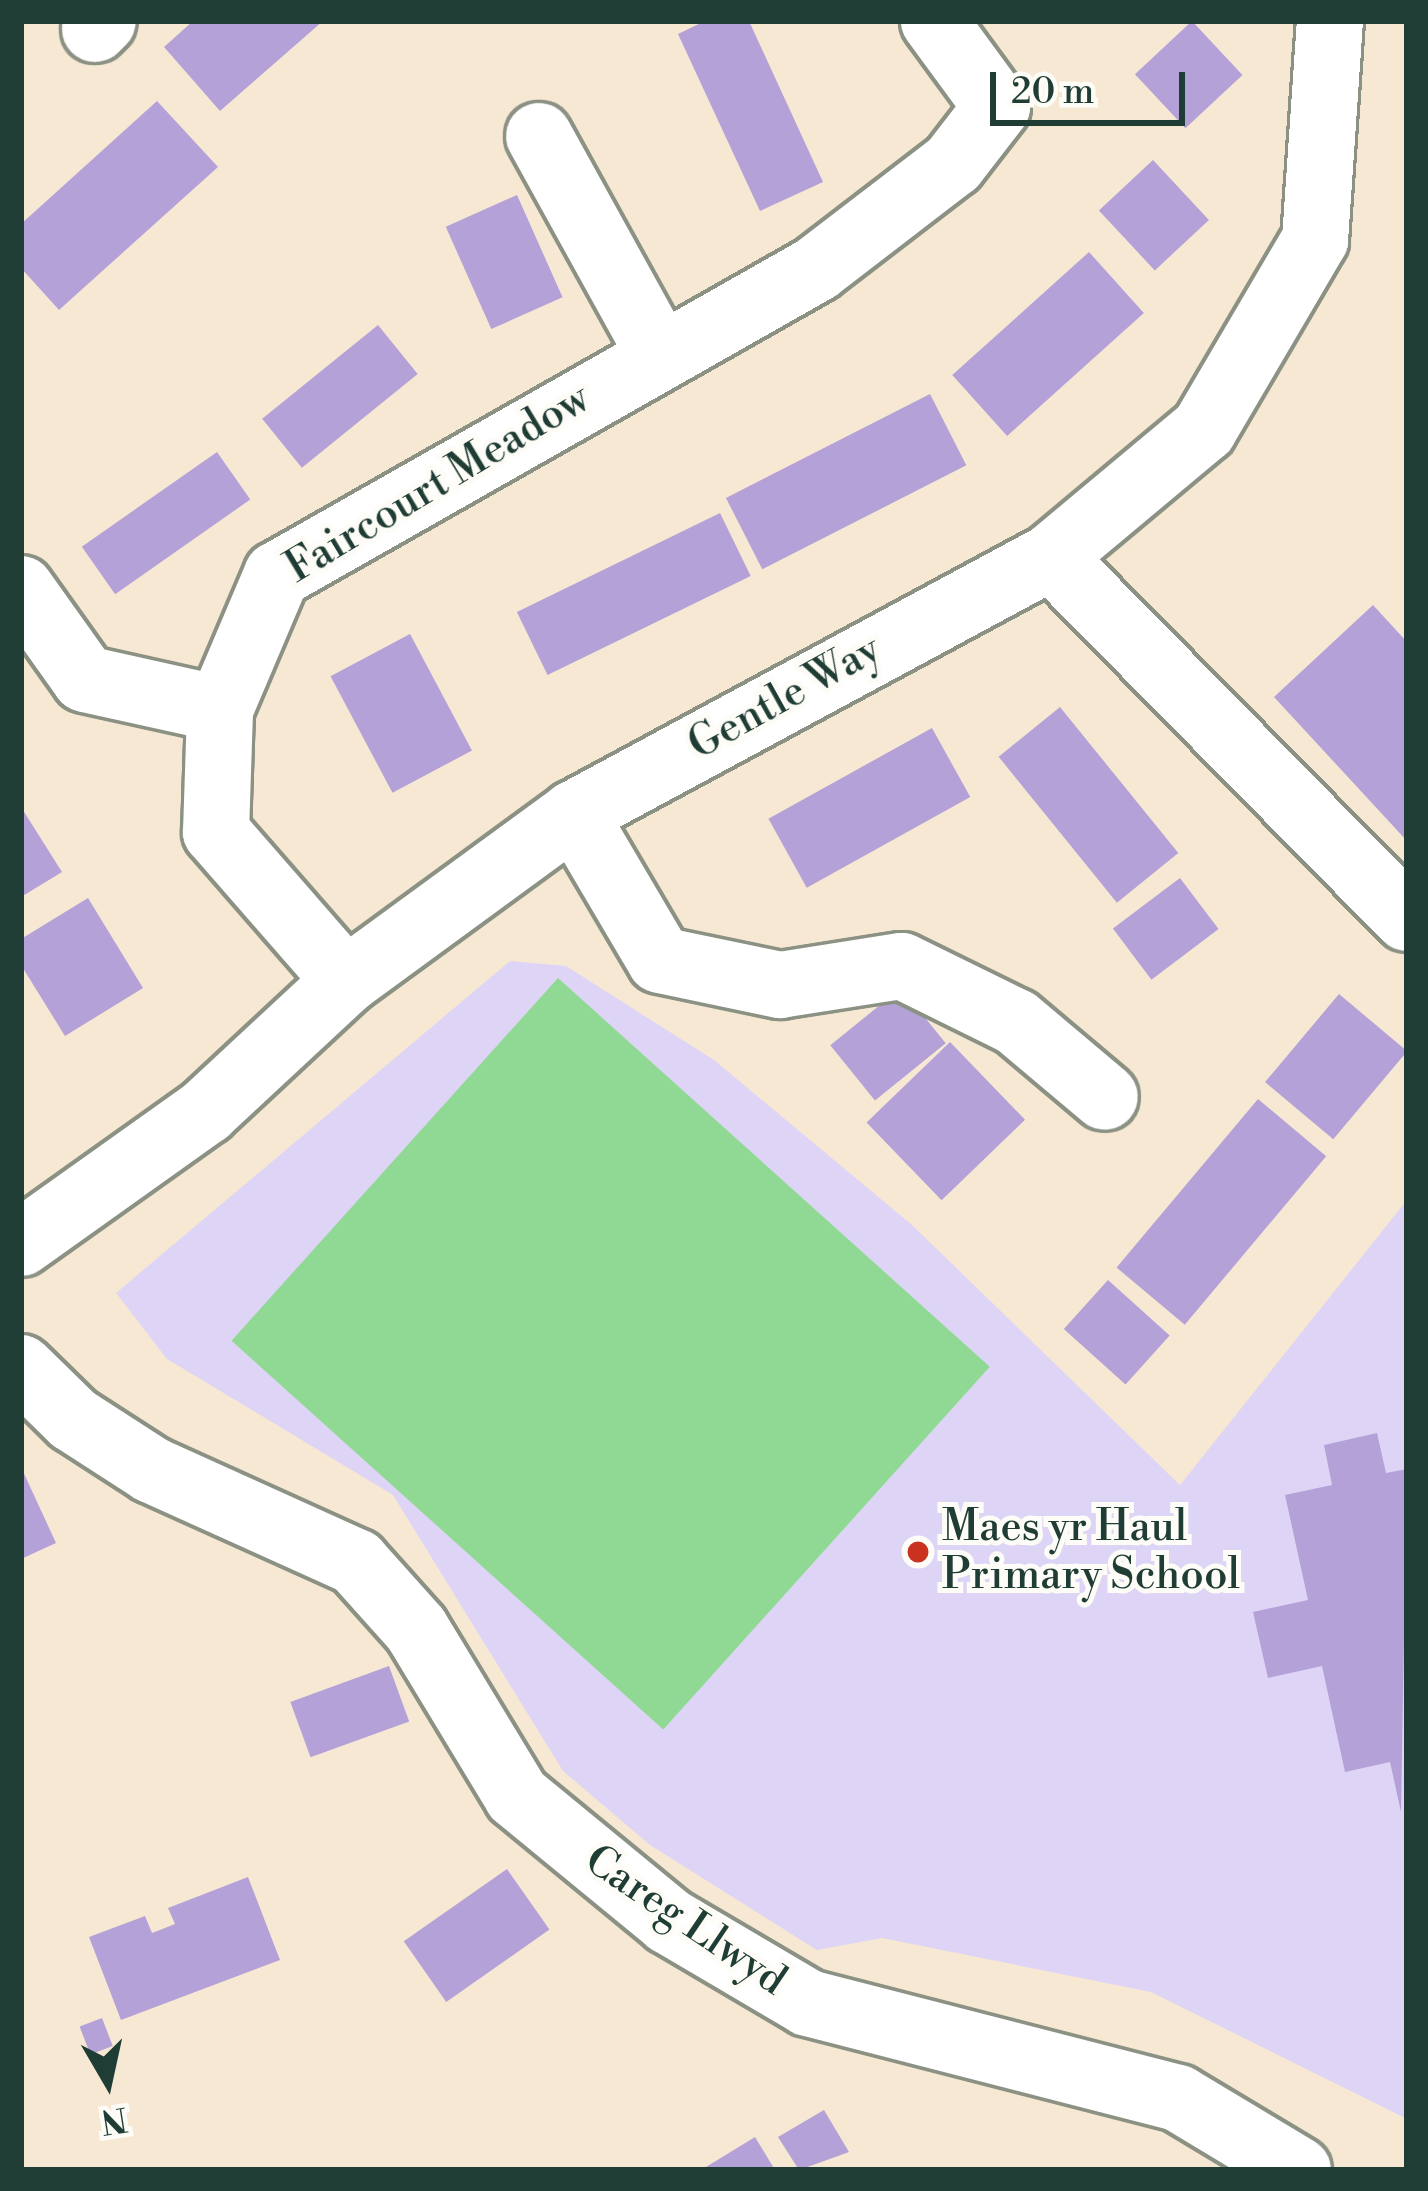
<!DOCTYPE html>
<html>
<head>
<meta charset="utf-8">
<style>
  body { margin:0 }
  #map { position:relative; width:1428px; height:2191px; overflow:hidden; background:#f7e8d3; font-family:"Libre Bodoni",serif }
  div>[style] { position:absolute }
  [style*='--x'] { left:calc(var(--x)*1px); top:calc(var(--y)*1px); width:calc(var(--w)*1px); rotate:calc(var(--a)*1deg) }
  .built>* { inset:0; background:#ded5f6 }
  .green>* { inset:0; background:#90d994; transform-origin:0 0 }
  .building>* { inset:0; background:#b4a1d8; transform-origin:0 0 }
  .roads { filter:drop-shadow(3px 0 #8b9284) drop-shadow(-3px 0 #8b9284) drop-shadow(0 3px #8b9284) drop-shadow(0 -3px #8b9284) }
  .minor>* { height:66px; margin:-33px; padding:0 33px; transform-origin:33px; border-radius:33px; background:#fff }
  .dots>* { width:33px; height:33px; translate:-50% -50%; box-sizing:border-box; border:6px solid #fdfcf7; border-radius:50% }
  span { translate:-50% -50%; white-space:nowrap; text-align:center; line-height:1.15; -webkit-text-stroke:10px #fdfcf7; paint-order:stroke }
  .street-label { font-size:42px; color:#1f3d34 }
  .poi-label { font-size:42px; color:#1f3d34 }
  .left { translate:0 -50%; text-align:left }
  .frame { position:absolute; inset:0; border:24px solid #1f3d34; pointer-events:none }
  .north { position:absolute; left:48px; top:2023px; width:120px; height:120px; -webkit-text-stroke:9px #fdfcf7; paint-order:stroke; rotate:171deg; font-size:33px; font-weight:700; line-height:48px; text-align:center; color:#1f3d34 }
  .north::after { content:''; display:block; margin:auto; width:42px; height:54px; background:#1f3d34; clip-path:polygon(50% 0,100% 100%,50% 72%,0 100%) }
  .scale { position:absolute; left:990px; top:72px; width:195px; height:54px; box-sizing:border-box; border:6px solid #1f3d34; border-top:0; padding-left:15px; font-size:36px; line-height:42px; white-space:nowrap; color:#1f3d34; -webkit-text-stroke:9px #fdfcf7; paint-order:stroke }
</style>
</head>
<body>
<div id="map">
  <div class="built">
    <div style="clip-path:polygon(510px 961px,566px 966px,714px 1060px,912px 1225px,1180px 1485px,1407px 1200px,1407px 2119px,1151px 1992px,882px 1938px,817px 1950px,650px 1845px,563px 1771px,393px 1495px,167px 1359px,116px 1293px)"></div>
  </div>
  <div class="green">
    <div style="left:558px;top:978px;width:581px;height:488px;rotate:42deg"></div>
  </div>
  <div class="building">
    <div style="clip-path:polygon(193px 21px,323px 21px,220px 111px,164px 47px)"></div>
    <div style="clip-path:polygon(705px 21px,749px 21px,823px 182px,760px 211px,678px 34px)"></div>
    <div style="left:1192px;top:21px;width:74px;height:78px;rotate:47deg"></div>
    <div style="clip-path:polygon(157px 101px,218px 167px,59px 310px,21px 268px,21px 224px)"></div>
    <div style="left:1153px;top:160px;width:82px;height:74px;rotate:47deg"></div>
    <div style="left:517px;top:195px;width:112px;height:78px;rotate:66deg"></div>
    <div style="left:1089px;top:252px;width:82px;height:184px;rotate:48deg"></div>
    <div style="left:378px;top:325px;width:63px;height:149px;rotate:51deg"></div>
    <div style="left:930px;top:394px;width:80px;height:229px;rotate:63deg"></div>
    <div style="left:217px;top:452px;width:58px;height:165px;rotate:55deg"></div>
    <div style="left:720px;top:513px;width:70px;height:226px;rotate:64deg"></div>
    <div style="clip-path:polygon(1373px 605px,1407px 642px,1407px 841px,1274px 697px)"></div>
    <div style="left:410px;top:634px;width:132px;height:90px;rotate:62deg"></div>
    <div style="left:1060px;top:707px;width:188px;height:79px;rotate:51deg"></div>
    <div style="left:932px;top:728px;width:79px;height:187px;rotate:61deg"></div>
    <div style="clip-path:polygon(21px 807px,62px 872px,21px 897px)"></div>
    <div style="left:1180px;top:878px;width:64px;height:84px;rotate:53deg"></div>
    <div style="clip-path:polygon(88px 898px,143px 988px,65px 1036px,21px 965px,21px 939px)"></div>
    <div style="left:901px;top:988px;width:71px;height:91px;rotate:51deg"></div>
    <div style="left:1339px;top:994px;width:89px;height:115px;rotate:40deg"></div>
    <div style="left:950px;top:1042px;width:108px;height:116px;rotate:46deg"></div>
    <div style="left:1258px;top:1099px;width:89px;height:220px;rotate:40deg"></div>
    <div style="left:1108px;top:1280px;width:83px;height:66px;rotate:42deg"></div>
    <div style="clip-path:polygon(1377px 1433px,1386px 1473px,1407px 1469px,1401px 1812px,1390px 1762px,1345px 1772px,1322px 1666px,1268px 1678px,1253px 1612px,1308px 1600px,1285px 1495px,1332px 1485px,1324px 1445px)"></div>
    <div style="clip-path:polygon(21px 1467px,56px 1543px,21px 1559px)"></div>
    <div style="left:389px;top:1666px;width:59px;height:105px;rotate:70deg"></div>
    <div style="left:507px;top:1869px;width:74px;height:126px;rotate:55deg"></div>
    <div style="clip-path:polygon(248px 1877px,280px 1960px,121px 2020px,89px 1937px,145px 1916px,152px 1933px,175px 1924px,168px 1908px)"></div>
    <div style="left:102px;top:2018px;width:30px;height:24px;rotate:69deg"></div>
    <div style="clip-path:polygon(824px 2110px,849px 2152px,799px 2170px,778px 2137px)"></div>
    <div style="clip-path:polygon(755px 2137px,775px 2170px,701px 2170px)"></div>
  </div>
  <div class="roads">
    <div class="minor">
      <div style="--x:95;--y:29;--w:11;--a:-45"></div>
      <div style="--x:539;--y:136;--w:247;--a:61.1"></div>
      <div style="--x:1051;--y:557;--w:507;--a:45.4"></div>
      <div style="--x:21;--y:589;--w:110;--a:54.6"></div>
      <div style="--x:85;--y:679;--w:138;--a:12.5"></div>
      <div style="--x:574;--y:814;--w:169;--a:59.5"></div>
      <div style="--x:660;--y:960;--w:123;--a:11.8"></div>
      <div style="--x:780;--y:985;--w:123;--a:-8.9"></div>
      <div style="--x:902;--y:966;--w:127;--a:26.2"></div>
      <div style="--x:1016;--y:1022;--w:116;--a:40.1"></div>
      <div style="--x:346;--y:981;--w:198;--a:-131.1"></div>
      <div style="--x:216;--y:832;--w:123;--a:-88.1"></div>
      <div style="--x:220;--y:709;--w:146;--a:-67"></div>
      <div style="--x:277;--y:575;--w:620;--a:-29.58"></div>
      <div style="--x:816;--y:269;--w:173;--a:-37.5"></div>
      <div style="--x:953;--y:164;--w:72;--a:-52.3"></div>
      <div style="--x:997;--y:107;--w:107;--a:-126.2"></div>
      <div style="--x:21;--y:1243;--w:227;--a:-35.5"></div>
      <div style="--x:206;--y:1111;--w:191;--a:-42.9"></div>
      <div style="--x:346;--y:981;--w:283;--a:-36.2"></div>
      <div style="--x:574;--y:814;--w:542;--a:-28.32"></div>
      <div style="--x:1051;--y:557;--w:199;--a:-39.9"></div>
      <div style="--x:1204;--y:429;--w:219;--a:-59.6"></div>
      <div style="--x:1315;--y:240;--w:220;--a:-86.1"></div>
      <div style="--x:21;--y:1368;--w:73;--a:44.4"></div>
      <div style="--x:73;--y:1419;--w:94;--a:32.8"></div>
      <div style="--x:152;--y:1470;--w:224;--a:24.3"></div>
      <div style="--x:356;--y:1562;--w:90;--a:48.2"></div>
      <div style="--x:416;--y:1629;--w:195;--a:58.8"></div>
      <div style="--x:517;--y:1796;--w:197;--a:39.4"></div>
      <div style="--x:669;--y:1921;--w:161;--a:30.5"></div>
      <div style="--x:808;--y:2003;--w:382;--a:14.4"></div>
      <div style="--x:1178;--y:2098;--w:140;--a:31"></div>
    </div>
  </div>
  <div class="dots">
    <div style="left:918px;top:1552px;background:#c8321e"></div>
  </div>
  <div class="street-label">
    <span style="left:438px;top:484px;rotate:-31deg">Faircourt Meadow</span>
    <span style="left:785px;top:698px;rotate:-29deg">Gentle Way</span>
    <span style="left:685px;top:1921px;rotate:34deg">Careg Llwyd</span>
  </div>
  <div class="poi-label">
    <span class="left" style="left:942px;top:1552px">Maes yr Haul<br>Primary School</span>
  </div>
  <div class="frame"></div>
  <div class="north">N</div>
  <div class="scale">20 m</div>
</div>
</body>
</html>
